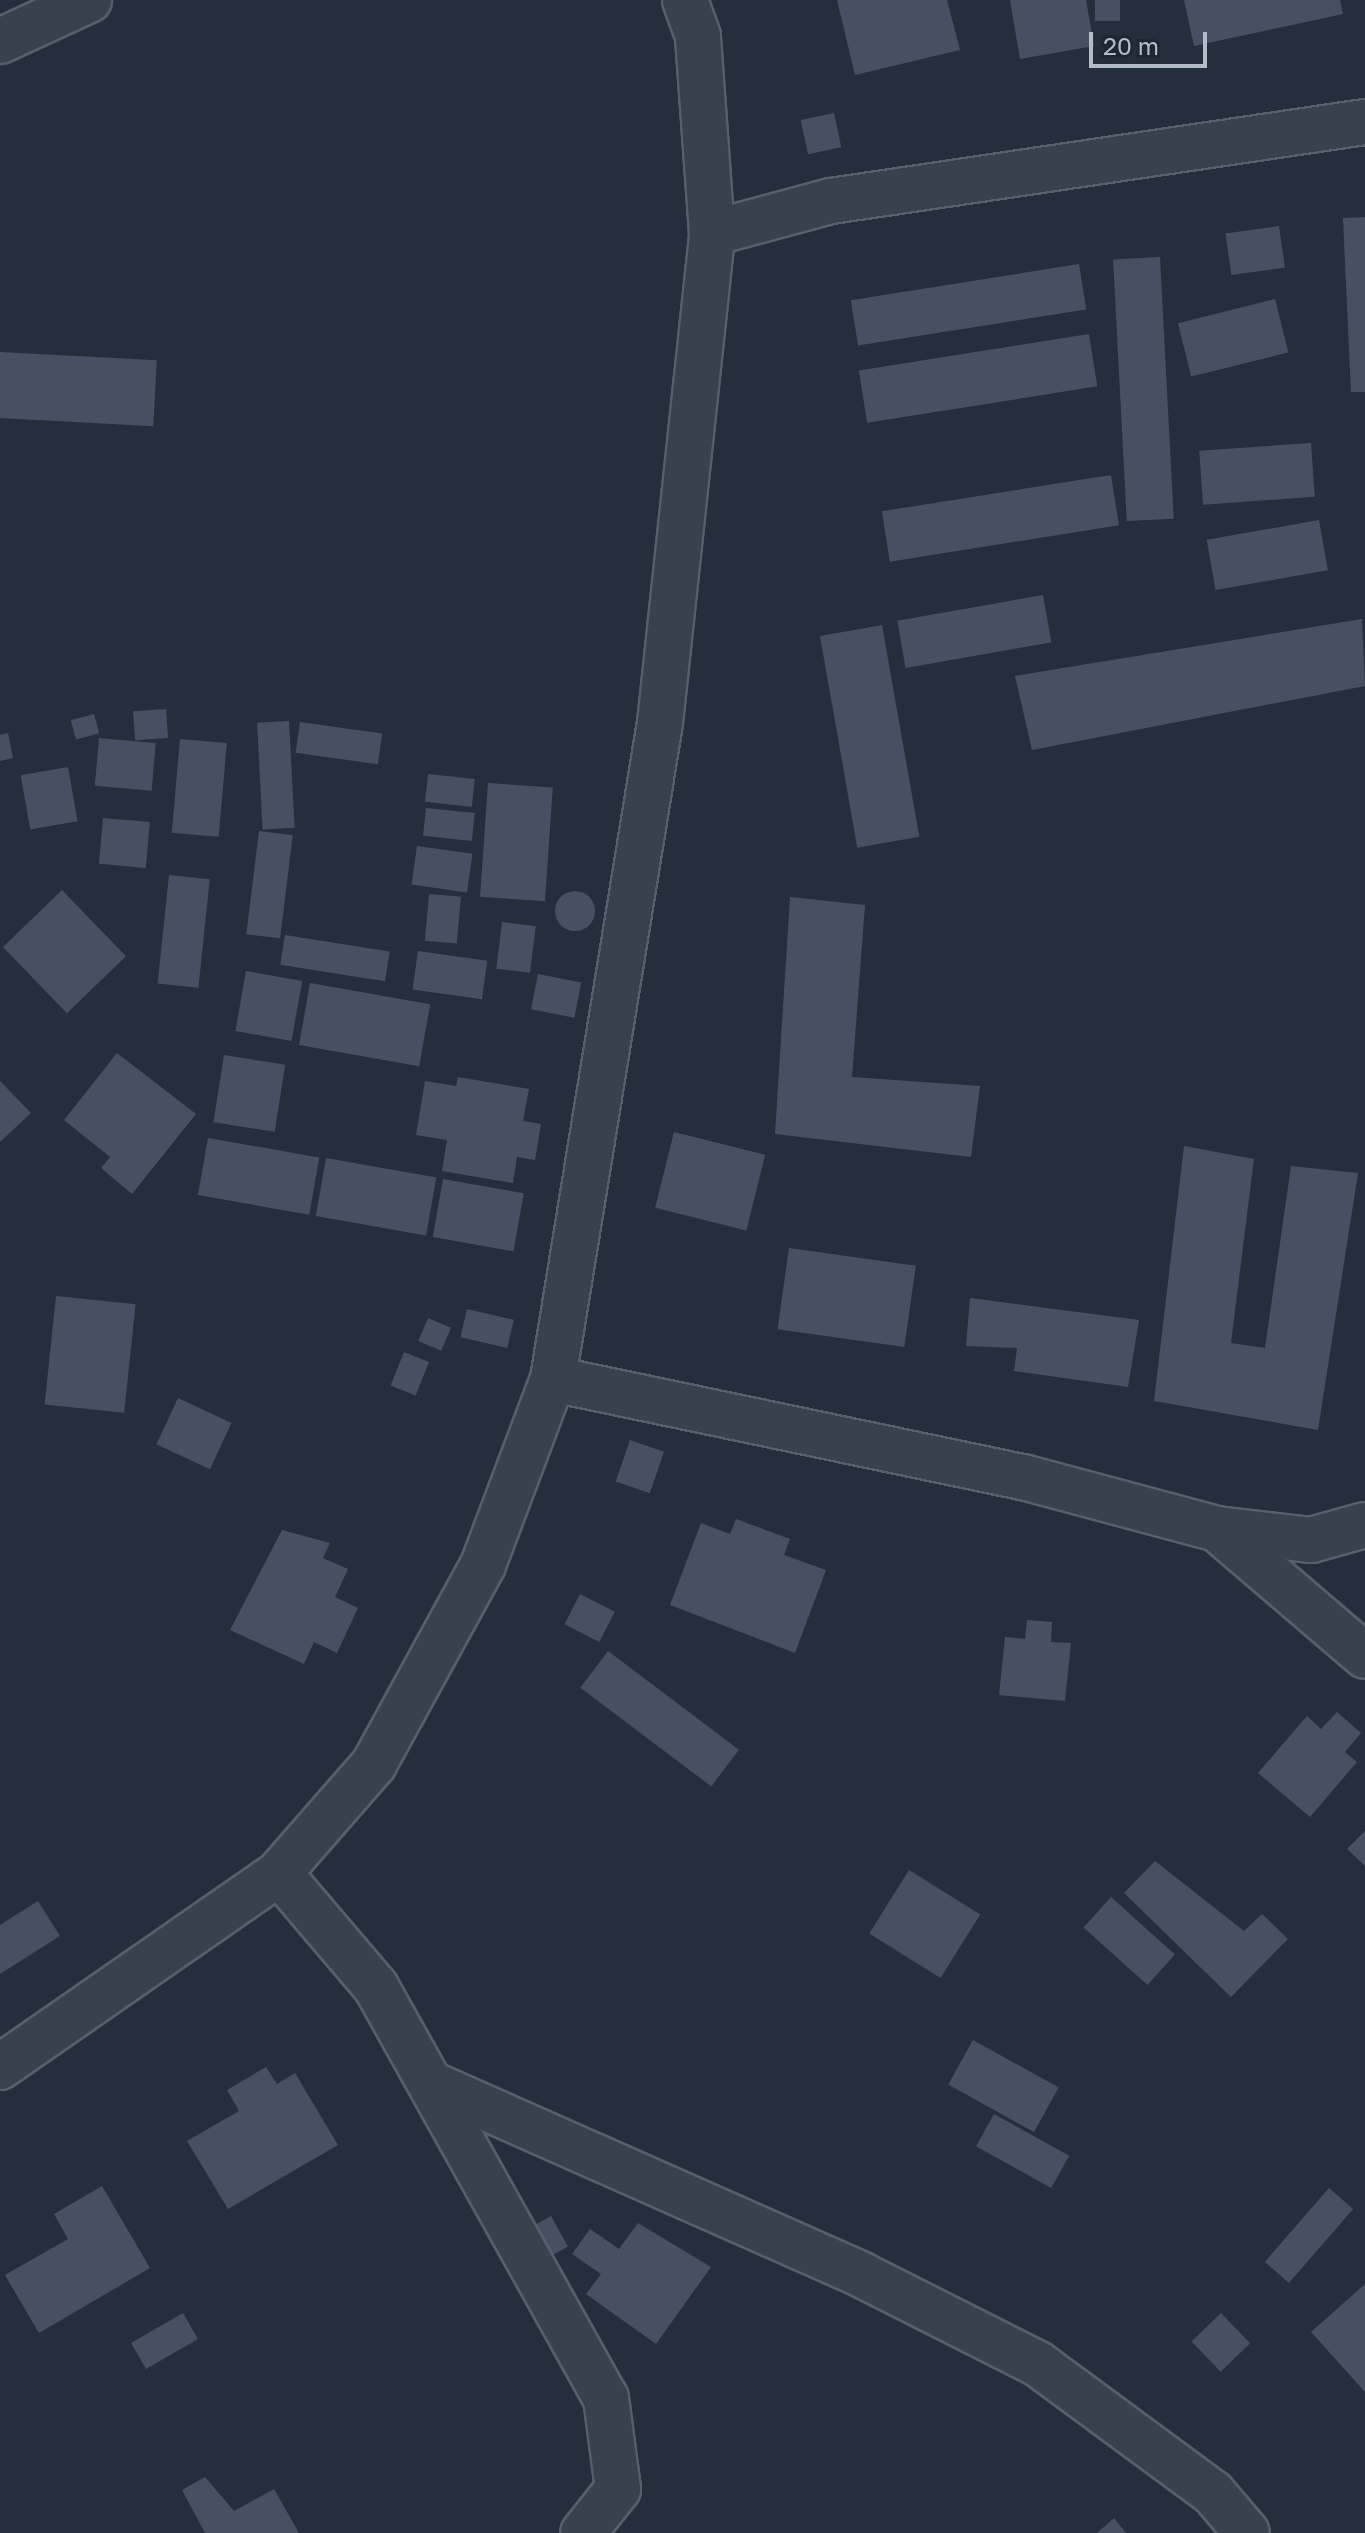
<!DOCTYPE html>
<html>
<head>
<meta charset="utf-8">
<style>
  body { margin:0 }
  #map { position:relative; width:1365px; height:2533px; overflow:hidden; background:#242f3e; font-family:"Golos Text",sans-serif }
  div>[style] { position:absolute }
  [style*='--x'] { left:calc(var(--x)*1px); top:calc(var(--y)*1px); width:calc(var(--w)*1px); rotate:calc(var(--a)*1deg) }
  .building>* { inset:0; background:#455162; transform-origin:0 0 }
  .round { border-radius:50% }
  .roads { filter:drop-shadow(2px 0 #565f6c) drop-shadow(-2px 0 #565f6c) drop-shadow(0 2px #565f6c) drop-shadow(0 -2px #565f6c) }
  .minor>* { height:44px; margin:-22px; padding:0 22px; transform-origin:22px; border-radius:22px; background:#38414e }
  span { translate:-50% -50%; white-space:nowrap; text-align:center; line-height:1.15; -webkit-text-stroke:6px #1d2633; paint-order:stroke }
  .scale { position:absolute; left:1089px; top:32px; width:118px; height:36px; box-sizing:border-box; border:4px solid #b4bcc9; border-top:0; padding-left:10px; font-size:24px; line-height:28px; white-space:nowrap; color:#b4bcc9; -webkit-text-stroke:6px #1d2633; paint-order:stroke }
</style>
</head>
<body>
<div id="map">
  <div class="building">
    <div style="clip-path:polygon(837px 0,947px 0,960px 50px,855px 75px)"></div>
    <div style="clip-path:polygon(1010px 0,1086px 0,1094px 46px,1020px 59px)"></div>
    <div style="left:1095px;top:0;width:25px;height:21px"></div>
    <div style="clip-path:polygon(1184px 0,1340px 0,1343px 14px,1194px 46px)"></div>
    <div style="left:834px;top:113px;width:35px;height:34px;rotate:78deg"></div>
    <div style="clip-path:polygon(1365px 217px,1365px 392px,1351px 392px,1343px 218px)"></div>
    <div style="left:1279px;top:226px;width:42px;height:54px;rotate:82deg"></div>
    <div style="left:1160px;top:257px;width:262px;height:47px;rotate:87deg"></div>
    <div style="left:1079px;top:264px;width:46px;height:231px;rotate:81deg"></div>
    <div style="left:1275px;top:299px;width:55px;height:100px;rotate:76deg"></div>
    <div style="left:1089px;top:334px;width:53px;height:233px;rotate:81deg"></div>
    <div style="left:0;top:352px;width:157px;height:66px;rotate:3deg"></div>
    <div style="left:1311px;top:443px;width:54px;height:112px;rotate:86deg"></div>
    <div style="left:1111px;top:475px;width:51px;height:232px;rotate:81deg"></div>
    <div style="left:1319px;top:520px;width:51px;height:114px;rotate:80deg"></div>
    <div style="left:1043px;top:595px;width:48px;height:148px;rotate:80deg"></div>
    <div style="clip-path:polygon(1362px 619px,1365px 686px,1032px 750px,1015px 676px)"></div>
    <div style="left:882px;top:625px;width:215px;height:63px;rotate:80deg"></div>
    <div style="left:166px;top:709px;width:29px;height:33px;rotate:86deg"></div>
    <div style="left:94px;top:714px;width:20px;height:24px;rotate:75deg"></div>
    <div style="left:289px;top:721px;width:107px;height:32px;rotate:87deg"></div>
    <div style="left:300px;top:722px;width:83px;height:31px;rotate:8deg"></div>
    <div style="clip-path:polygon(8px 733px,13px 758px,0 761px,0 735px)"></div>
    <div style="left:99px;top:738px;width:57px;height:48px;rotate:5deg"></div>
    <div style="left:180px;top:739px;width:47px;height:94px;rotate:5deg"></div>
    <div style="left:68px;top:767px;width:55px;height:48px;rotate:80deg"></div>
    <div style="left:428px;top:774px;width:47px;height:28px;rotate:6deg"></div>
    <div style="left:488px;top:783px;width:65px;height:114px;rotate:4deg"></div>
    <div style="left:426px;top:808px;width:49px;height:28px;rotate:6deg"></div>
    <div style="left:103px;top:818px;width:47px;height:46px;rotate:5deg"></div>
    <div style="left:259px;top:831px;width:34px;height:104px;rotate:7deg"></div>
    <div style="left:417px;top:846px;width:56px;height:39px;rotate:8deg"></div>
    <div style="left:169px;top:875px;width:41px;height:109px;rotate:6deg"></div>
    <div style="left:62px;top:890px;width:92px;height:82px;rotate:46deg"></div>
    <div class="round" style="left:555px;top:891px;width:40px;height:40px"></div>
    <div style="left:429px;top:894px;width:32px;height:47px;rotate:5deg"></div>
    <div style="clip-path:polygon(790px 897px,865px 905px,852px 1077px,980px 1086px,971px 1157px,775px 1134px)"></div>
    <div style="left:502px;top:922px;width:34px;height:47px;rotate:7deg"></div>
    <div style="left:285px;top:935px;width:106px;height:30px;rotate:9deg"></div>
    <div style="left:418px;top:951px;width:70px;height:39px;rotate:8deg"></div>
    <div style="left:246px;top:971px;width:57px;height:61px;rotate:10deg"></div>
    <div style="left:538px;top:974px;width:44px;height:36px;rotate:11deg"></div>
    <div style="left:310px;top:983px;width:122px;height:63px;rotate:10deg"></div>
    <div style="clip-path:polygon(117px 1053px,196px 1114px,132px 1194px,101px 1168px,110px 1157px,64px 1120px)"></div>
    <div style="left:224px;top:1055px;width:62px;height:68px;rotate:9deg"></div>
    <div style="clip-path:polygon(458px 1077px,529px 1089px,523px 1121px,541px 1124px,535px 1160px,517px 1157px,513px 1183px,442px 1171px,447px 1140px,416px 1135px,425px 1081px,456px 1086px)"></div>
    <div style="clip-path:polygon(0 1081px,31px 1113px,0 1142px)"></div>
    <div style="left:674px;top:1132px;width:94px;height:78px;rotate:14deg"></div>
    <div style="left:208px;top:1138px;width:113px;height:58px;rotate:10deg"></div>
    <div style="clip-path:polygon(1184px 1146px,1254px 1159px,1231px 1343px,1265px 1348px,1291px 1166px,1358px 1173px,1318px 1430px,1154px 1401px)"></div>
    <div style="left:326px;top:1158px;width:112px;height:59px;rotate:10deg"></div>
    <div style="left:443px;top:1179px;width:82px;height:59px;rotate:10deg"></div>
    <div style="left:789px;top:1248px;width:128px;height:82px;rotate:8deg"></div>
    <div style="left:56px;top:1296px;width:80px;height:109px;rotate:6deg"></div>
    <div style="clip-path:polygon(970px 1298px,1139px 1320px,1128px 1387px,1014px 1371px,1017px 1348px,966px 1346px)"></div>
    <div style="left:467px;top:1309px;width:48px;height:29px;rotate:13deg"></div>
    <div style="left:428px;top:1318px;width:25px;height:25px;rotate:23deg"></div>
    <div style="left:404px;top:1352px;width:27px;height:36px;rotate:22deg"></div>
    <div style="left:178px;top:1398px;width:59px;height:51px;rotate:25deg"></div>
    <div style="left:630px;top:1440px;width:36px;height:44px;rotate:19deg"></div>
    <div style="clip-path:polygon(736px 1519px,790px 1539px,784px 1555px,826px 1570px,795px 1653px,670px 1605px,701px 1523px,730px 1534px)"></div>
    <div style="clip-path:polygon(282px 1530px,330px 1543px,323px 1558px,348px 1569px,335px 1597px,358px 1608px,337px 1653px,314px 1642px,304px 1664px,230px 1630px)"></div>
    <div style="left:580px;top:1594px;width:39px;height:34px;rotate:27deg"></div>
    <div style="clip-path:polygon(1027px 1620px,1052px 1622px,1051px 1642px,1071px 1643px,1065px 1701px,999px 1695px,1005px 1637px,1025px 1639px)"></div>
    <div style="left:608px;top:1651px;width:164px;height:46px;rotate:37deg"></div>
    <div style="clip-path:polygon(1337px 1712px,1361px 1733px,1345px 1752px,1357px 1762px,1310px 1817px,1258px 1773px,1307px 1716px,1321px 1729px)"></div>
    <div style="clip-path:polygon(1365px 1831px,1365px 1866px,1347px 1849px)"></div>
    <div style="clip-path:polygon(1155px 1861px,1244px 1931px,1262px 1914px,1288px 1939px,1231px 1997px,1124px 1893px)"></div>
    <div style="left:909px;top:1870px;width:84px;height:75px;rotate:32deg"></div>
    <div style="left:1111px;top:1897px;width:86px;height:41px;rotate:42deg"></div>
    <div style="clip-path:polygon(38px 1901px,60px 1936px,0 1974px,0 1925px)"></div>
    <div style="left:973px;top:2040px;width:98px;height:51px;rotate:29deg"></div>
    <div style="clip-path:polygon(266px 2067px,277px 2084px,295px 2073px,338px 2145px,228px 2209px,187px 2141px,239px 2111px,227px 2090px)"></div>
    <div style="left:994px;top:2114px;width:86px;height:37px;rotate:29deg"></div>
    <div style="clip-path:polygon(102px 2186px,150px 2268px,39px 2333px,5px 2275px,68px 2239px,54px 2214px)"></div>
    <div style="left:1329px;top:2188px;width:32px;height:98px;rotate:41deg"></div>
    <div style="left:551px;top:2216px;width:35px;height:19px;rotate:61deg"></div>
    <div style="clip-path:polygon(638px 2223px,711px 2267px,656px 2344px,586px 2294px,601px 2274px,572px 2254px,590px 2229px,619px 2249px)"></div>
    <div style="clip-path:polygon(1365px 2284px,1365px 2392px,1311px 2332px)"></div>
    <div style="left:183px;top:2313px;width:30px;height:60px;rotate:60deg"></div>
    <div style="left:1221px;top:2313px;width:42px;height:41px;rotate:46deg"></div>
    <div style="clip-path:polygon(205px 2477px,234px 2511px,274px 2489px,299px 2533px,205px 2533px,182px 2490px)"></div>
    <div style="clip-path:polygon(1114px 2518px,1126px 2533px,1097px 2533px)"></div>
  </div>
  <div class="roads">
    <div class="minor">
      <div style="--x:0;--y:41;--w:98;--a:-24.7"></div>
      <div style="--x:712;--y:233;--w:123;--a:-15.1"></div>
      <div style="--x:831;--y:201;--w:540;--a:-8.42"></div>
      <div style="--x:553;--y:1379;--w:480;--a:11.8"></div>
      <div style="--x:1023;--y:1477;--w:201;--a:15"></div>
      <div style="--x:1217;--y:1529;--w:95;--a:6.7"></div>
      <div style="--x:1311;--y:1540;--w:56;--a:-15.5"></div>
      <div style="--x:1217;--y:1529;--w:195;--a:40.6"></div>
      <div style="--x:279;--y:1873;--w:150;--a:49.6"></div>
      <div style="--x:376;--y:1987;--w:471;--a:60.8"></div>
      <div style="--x:606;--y:2398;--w:92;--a:82.5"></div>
      <div style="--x:618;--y:2489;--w:56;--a:128.5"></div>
      <div style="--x:0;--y:2067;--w:340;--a:-34.8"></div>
      <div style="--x:279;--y:1873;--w:145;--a:-48.9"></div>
      <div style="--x:374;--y:1764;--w:227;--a:-61.3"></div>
      <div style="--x:483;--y:1565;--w:199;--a:-69.4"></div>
      <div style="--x:553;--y:1379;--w:665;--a:-80.74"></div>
      <div style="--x:660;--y:723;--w:493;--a:-83.9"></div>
      <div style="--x:712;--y:233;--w:197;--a:-94.1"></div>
      <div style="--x:698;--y:36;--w:38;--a:-110"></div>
      <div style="--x:434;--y:2085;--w:468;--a:23.9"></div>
      <div style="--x:862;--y:2275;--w:197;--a:26.8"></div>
      <div style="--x:1038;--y:2364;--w:217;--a:36.4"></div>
      <div style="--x:1213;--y:2493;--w:52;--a:49.6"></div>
    </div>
  </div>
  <div class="scale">20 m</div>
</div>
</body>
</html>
